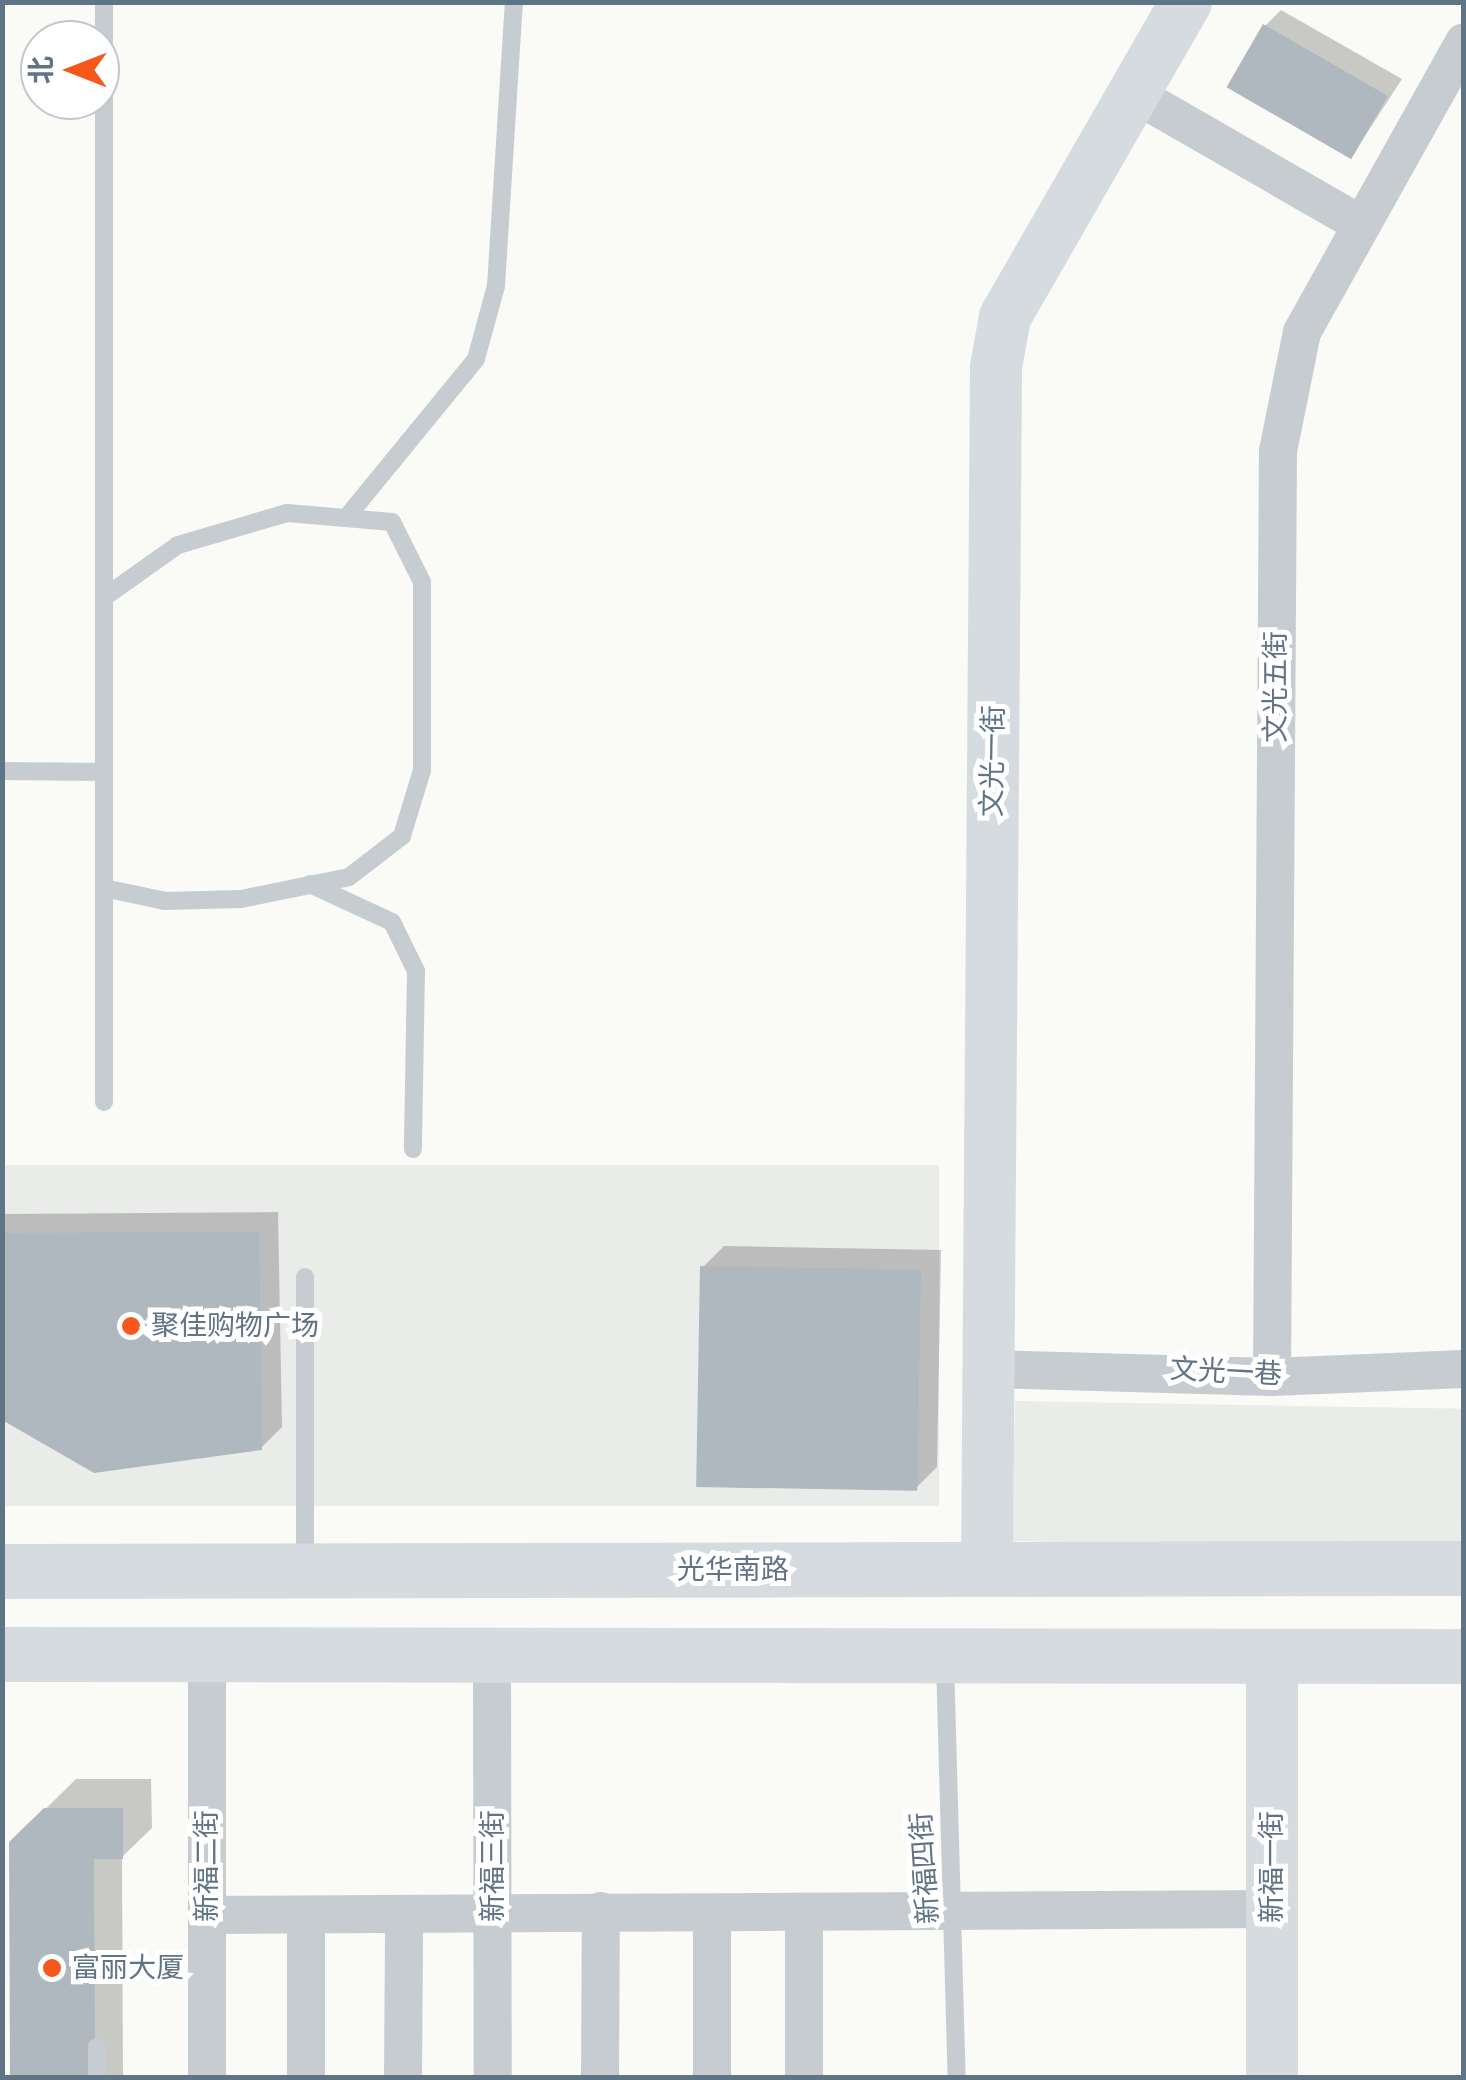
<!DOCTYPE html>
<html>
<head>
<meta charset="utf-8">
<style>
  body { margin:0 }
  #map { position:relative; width:1466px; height:2080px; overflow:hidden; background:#fafaf7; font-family:Rubik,"Noto Sans SC",sans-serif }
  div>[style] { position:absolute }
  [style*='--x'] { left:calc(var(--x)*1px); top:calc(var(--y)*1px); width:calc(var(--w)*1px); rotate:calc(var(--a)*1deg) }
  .built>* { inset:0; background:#eaecea; transform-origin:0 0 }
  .shadow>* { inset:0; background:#0003 }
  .building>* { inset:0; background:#afb8bf; transform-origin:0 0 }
  .lane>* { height:18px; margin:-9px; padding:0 9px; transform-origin:9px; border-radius:9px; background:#c7ccd0 }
  .street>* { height:38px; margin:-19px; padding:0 19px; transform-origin:19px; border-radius:19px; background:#c7ccd0 }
  .secondary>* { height:52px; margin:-26px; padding:0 26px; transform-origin:26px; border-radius:26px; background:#d6dbdf }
  .primary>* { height:55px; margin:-27.5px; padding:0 27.5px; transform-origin:27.5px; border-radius:27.5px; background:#d6dbdf }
  .dots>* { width:28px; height:28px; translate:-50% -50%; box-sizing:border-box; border:5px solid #fff; border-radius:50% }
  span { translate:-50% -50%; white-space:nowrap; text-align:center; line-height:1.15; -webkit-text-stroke:10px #fff; paint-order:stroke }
  .street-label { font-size:28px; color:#617486 }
  .poi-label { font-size:28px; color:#617486 }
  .left { translate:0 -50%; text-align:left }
  .frame { position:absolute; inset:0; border:5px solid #617486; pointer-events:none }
  .north { position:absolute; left:20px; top:20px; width:100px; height:100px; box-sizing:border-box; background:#fff; border:2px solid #c0c7cf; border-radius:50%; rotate:270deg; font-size:28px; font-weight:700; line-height:40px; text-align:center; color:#617486 }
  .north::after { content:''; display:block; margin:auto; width:35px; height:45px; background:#f6581b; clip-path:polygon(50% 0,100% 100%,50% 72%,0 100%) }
</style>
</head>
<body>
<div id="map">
  <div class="built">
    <div style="left:3px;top:1165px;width:936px;height:341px"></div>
    <div style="left:1015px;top:1401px;width:448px;height:140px;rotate:1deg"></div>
  </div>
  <div class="shadow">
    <div style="clip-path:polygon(1281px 10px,1402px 79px,1352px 156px,1265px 26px)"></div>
    <div style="clip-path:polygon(278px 1212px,282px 1427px,261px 1448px,2px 1417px,4px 1214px)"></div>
    <div style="clip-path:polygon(724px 1246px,941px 1250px,937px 1467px,916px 1488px,703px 1267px)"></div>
    <div style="clip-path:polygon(76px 1779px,151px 1779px,152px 1828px,122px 1857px,123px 2078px,12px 2078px,11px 1843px)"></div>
  </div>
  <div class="building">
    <div style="left:1263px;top:24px;width:144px;height:73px;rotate:30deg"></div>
    <div style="clip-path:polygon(259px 1232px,262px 1450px,94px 1473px,2px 1420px,2px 1233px)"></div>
    <div style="left:700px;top:1266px;width:221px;height:221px;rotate:1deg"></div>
    <div style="clip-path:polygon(44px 1808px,123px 1808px,123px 1859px,94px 1859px,95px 2078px,10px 2078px,9px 1842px)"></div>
  </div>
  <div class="lane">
    <div style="--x:104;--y:2;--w:1100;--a:90"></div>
    <div style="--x:346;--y:518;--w:205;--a:-50.7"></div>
    <div style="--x:476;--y:359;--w:76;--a:-74.7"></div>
    <div style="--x:496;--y:286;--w:285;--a:-86.4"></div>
    <div style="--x:2;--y:771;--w:102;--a:0.6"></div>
    <div style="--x:310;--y:884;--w:90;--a:24.9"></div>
    <div style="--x:392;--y:922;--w:55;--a:63.9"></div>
    <div style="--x:416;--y:971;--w:178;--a:91"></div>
    <div style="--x:104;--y:888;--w:62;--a:12"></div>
    <div style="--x:165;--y:901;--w:76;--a:-1.5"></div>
    <div style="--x:241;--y:899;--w:110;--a:-11.5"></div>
    <div style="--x:349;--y:877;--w:67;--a:-37.7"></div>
    <div style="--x:402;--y:836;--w:69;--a:-73.1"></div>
    <div style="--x:422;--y:770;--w:188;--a:-90"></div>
    <div style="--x:422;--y:582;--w:67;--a:-116.6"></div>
    <div style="--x:392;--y:522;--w:105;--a:-175.1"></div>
    <div style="--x:287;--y:513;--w:114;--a:163.6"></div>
    <div style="--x:178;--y:545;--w:88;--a:144.7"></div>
    <div style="--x:305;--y:1277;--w:289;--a:90"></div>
    <div style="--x:945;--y:1661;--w:417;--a:88.4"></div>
    <div style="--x:97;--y:2047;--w:31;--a:90"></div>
  </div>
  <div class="street">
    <div style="--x:1136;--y:95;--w:258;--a:29.9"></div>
    <div style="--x:988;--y:1369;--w:284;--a:1.6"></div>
    <div style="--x:1272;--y:1377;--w:192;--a:-2.4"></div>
    <div style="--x:1272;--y:1377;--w:926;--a:-89.63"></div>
    <div style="--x:1278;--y:451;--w:121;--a:-78.6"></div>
    <div style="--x:1302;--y:332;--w:332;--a:-60.8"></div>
    <div style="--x:207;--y:1654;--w:424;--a:90"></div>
    <div style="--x:492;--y:1655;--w:423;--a:89.9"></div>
    <div style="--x:804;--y:1912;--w:166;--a:90"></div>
    <div style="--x:207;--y:1915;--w:1065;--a:-0.32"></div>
    <div style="--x:306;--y:2078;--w:162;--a:-90"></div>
    <div style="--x:403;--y:2078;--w:163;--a:-89.6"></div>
    <div style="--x:600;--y:2078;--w:167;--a:-89.7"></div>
    <div style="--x:712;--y:2078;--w:165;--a:-90"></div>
  </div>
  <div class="secondary">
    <div style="--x:987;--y:1569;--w:1202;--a:-89.57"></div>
    <div style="--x:996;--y:367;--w:51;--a:-79.8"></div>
    <div style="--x:1005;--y:317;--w:363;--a:-60.1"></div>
    <div style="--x:1272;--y:2078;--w:422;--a:-90"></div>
  </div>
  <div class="primary">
    <div style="--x:2;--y:1571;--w:1462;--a:-0.12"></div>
    <div style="--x:2;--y:1654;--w:1462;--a:0.08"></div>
  </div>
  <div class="dots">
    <div style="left:131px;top:1326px;background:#f6581b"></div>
    <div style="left:52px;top:1968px;background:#f6581b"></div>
  </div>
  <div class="street-label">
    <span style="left:1276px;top:687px;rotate:-90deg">文光五街</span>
    <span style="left:993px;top:761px;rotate:-89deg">文光一街</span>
    <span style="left:1226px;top:1372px;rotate:3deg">文光一巷</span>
    <span style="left:733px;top:1570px">光华南路</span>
    <span style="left:207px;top:1866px;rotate:-90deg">新福二街</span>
    <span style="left:493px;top:1866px;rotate:-90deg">新福三街</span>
    <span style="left:1272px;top:1867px;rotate:-90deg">新福一街</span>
    <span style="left:925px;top:1868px;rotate:-94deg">新福四街</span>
  </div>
  <div class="poi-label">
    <span class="left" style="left:151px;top:1326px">聚佳购物广场</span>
    <span class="left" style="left:72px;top:1968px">富丽大厦</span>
  </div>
  <div class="frame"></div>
  <div class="north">北</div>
</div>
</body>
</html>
